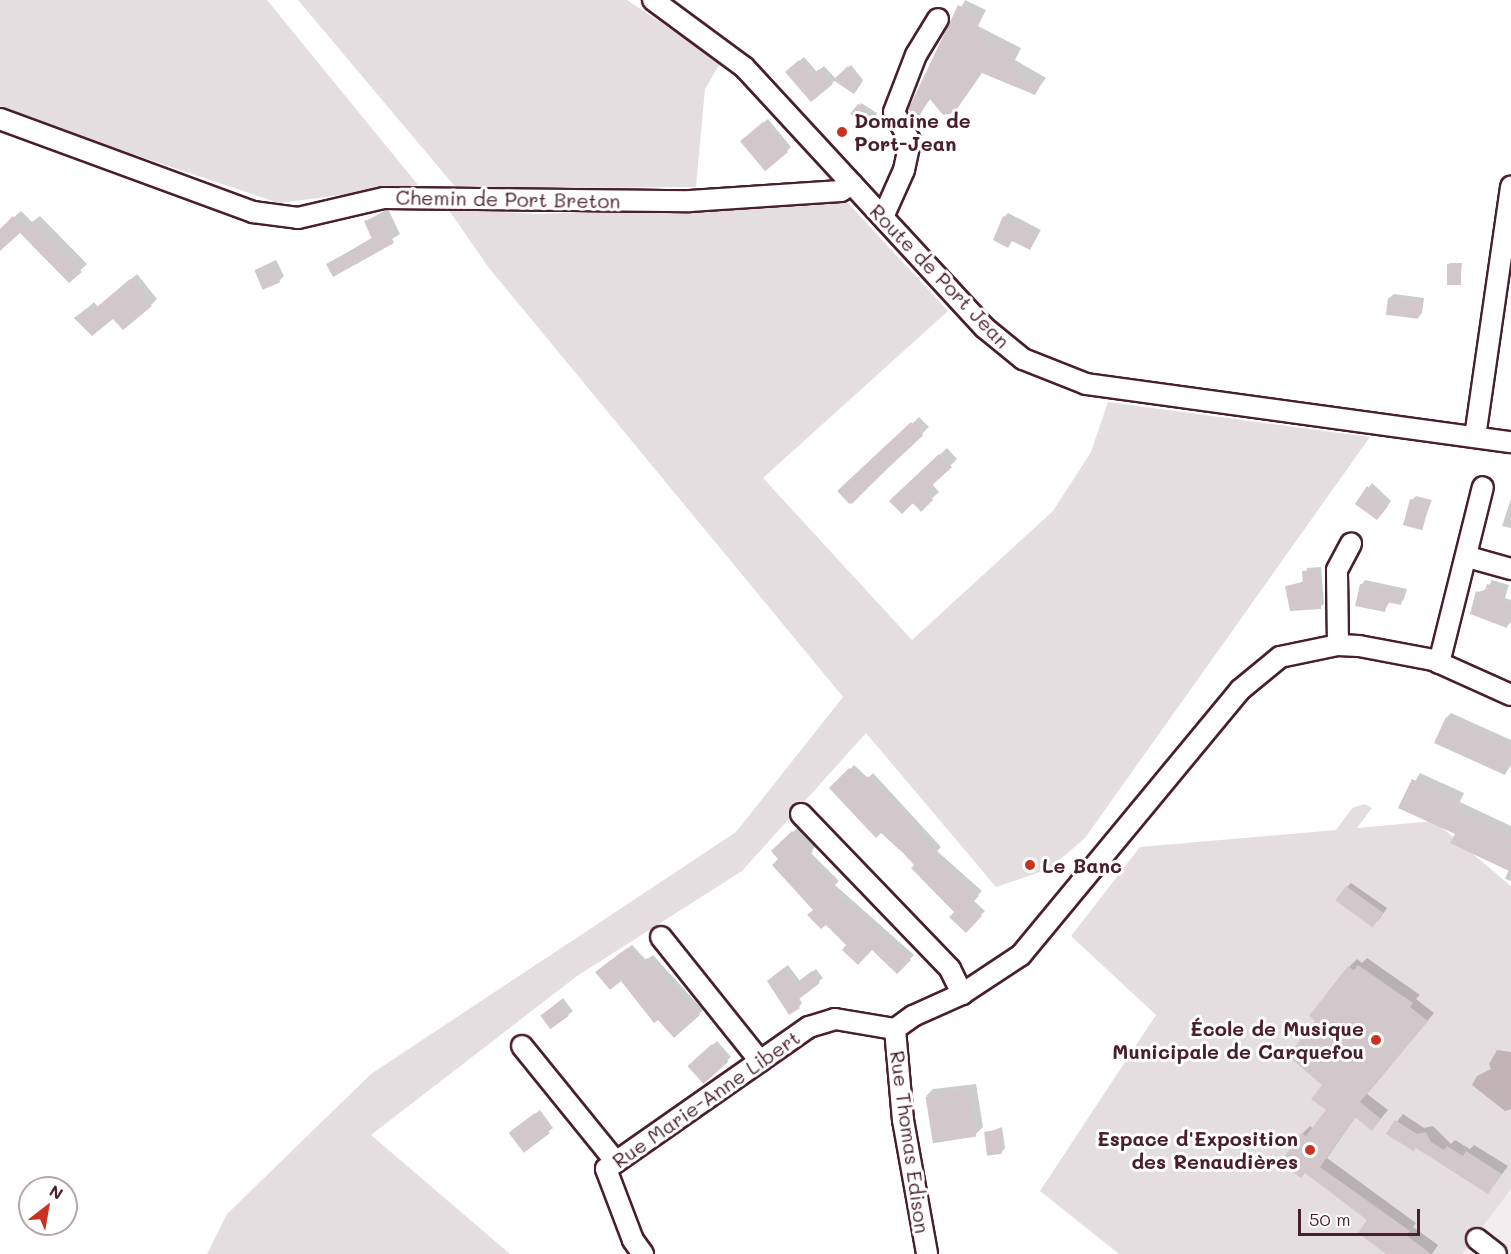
<!DOCTYPE html>
<html>
<head>
<meta charset="utf-8">
<style>
  body { margin:0 }
  #map { position:relative; width:1511px; height:1254px; overflow:hidden; background:#fff; font-family:Mali,sans-serif }
  div>[style] { position:absolute }
  [style*='--x'] { left:calc(var(--x)*1px); top:calc(var(--y)*1px); width:calc(var(--w)*1px); rotate:calc(var(--a)*1deg) }
  .built>* { inset:0; background:#f2eeef }
  .green>* { inset:0; background:#e5dee0 }
  .water>* { inset:0; background:#c1b3b6 }
  .shadow>* { inset:0; background:#0003; transform-origin:0 0 }
  .building>* { inset:0; background:#d2c7cb; transform-origin:0 0 }
  .roads { filter:drop-shadow(2px 0 #4a1f2b) drop-shadow(-2px 0 #4a1f2b) drop-shadow(0 2px #4a1f2b) drop-shadow(0 -2px #4a1f2b) }
  .minor>* { height:20px; margin:-10px; padding:0 10px; transform-origin:10px; border-radius:10px; background:#fff }
  .dots>* { width:16px; height:16px; translate:-50% -50%; box-sizing:border-box; border:3px solid #fff; border-radius:50% }
  span { translate:-50% -50%; white-space:nowrap; text-align:center; line-height:1.15; -webkit-text-stroke:6px #fff; paint-order:stroke }
  .poi-label { font-size:20px; color:#4a1f2b; font-weight:700 }
  .left { translate:0 -50%; text-align:left }
  .right { translate:-100% -50%; text-align:right }
  .street-label { font-size:20px; color:#4a1f2b }
  .north { position:absolute; left:18px; top:1176px; width:60px; height:60px; box-sizing:border-box; background:#fff; border:2px solid #b7a5aa; border-radius:50%; rotate:31deg; font-size:16px; font-weight:700; line-height:24px; text-align:center; color:#4a1f2b }
  .north::after { content:''; display:block; margin:auto; width:21px; height:27px; background:#c8321e; clip-path:polygon(50% 0,100% 100%,50% 72%,0 100%) }
  .scale { position:absolute; left:1298px; top:1209px; width:122px; height:27px; box-sizing:border-box; border:3px solid #4a1f2b; border-top:0; padding-left:8px; font-size:18px; line-height:21px; white-space:nowrap; color:#4a1f2b; -webkit-text-stroke:4px #fff; paint-order:stroke }
</style>
</head>
<body>
<div id="map">
  <div class="built">
    <div style="clip-path:polygon(1511px 1161px,1511px 1254px,1456px 1254px)"></div>
  </div>
  <div class="green">
    <div style="clip-path:polygon(0 0,267px 0,418px 185px,279px 203px,0 110px)"></div>
    <div style="clip-path:polygon(298px 0,627px 0,721px 62px,705px 89px,696px 187px,457px 189px)"></div>
    <div style="clip-path:polygon(846px 201px,948px 311px,763px 478px,912px 640px,1053px 511px,1091px 452px,1108px 402px,1370px 437px,1085px 838px,1049px 869px,996px 887px,866px 733px,742px 871px,577px 976px,371px 1135px,510px 1254px,207px 1254px,227px 1214px,371px 1074px,736px 832px,843px 697px,489px 268px,448px 209px,537px 214px)"></div>
    <div style="clip-path:polygon(1365px 804px,1372px 808px,1357px 828px,1434px 821px,1511px 886px,1511px 1189px,1462px 1254px,1119px 1254px,1040px 1191px,1156px 1015px,1071px 936px,1140px 847px,1336px 830px,1352px 808px)"></div>
  </div>
  <div class="water">
    <div style="clip-path:polygon(1497px 1050px,1511px 1052px,1511px 1109px,1505px 1111px,1472px 1085px,1477px 1076px,1491px 1069px,1489px 1064px)"></div>
  </div>
  <div class="shadow">
    <div style="clip-path:polygon(965px 0,986px 10px,978px 26px,1021px 48px,1015px 60px,1046px 78px,1034px 94px,985px 66px,954px 112px,931px 98px,919px 115px,910px 109px)"></div>
    <div style="clip-path:polygon(804px 57px,817px 72px,824px 66px,836px 79px,851px 65px,863px 80px,856px 91px,835px 80px,832px 83px,791px 68px)"></div>
    <div style="left:861px;top:103px;width:19px;height:14px;rotate:32deg"></div>
    <div style="clip-path:polygon(768px 119px,791px 147px,787px 151px,746px 137px)"></div>
    <div style="clip-path:polygon(388px 209px,400px 234px,334px 275px,328px 264px,373px 237px,366px 221px)"></div>
    <div style="clip-path:polygon(21px 211px,32px 222px,40px 216px,87px 264px,69px 281px,20px 230px,0 249px,0 230px)"></div>
    <div style="clip-path:polygon(1008px 213px,1041px 230px,1030px 248px,1013px 239px,1008px 246px,1004px 217px)"></div>
    <div style="clip-path:polygon(276px 260px,284px 276px,279px 281px,255px 270px)"></div>
    <div style="clip-path:polygon(1450px 263px,1462px 263px,1460px 284px,1448px 265px)"></div>
    <div style="clip-path:polygon(137px 274px,157px 299px,151px 305px,113px 317px,83px 312px,94px 302px,98px 307px)"></div>
    <div style="clip-path:polygon(1394px 294px,1424px 298px,1422px 313px,1418px 318px,1389px 298px)"></div>
    <div style="left:919px;top:417px;width:14px;height:109px;rotate:45deg"></div>
    <div style="clip-path:polygon(947px 448px,957px 459px,932px 484px,939px 492px,921px 509px,898px 494px)"></div>
    <div style="clip-path:polygon(1372px 483px,1391px 501px,1382px 514px,1357px 503px)"></div>
    <div style="clip-path:polygon(1416px 496px,1432px 500px,1421px 529px,1412px 500px)"></div>
    <div style="clip-path:polygon(1511px 499px,1511px 528px,1502px 526px)"></div>
    <div style="clip-path:polygon(1321px 567px,1324px 604px,1320px 607px,1287px 586px,1305px 581px,1307px 568px)"></div>
    <div style="clip-path:polygon(1365px 580px,1407px 589px,1404px 599px,1400px 604px,1390px 601px,1385px 610px,1361px 585px)"></div>
    <div style="clip-path:polygon(1492px 580px,1509px 585px,1505px 598px,1511px 600px,1511px 622px,1507px 626px,1478px 592px,1487px 589px)"></div>
    <div style="clip-path:polygon(1451px 713px,1511px 740px,1511px 765px,1505px 774px,1447px 717px)"></div>
    <div style="clip-path:polygon(854px 765px,868px 778px,873px 773px,941px 847px,937px 851px,982px 891px,973px 900px,985px 911px,966px 930px,956px 912px,904px 852px,831px 788px)"></div>
    <div style="clip-path:polygon(1420px 773px,1464px 793px,1460px 802px,1511px 826px,1511px 881px,1505px 879px,1509px 869px,1457px 833px,1400px 807px)"></div>
    <div style="clip-path:polygon(797px 828px,816px 846px,810px 852px,839px 881px,835px 885px,914px 955px,897px 972px,872px 948px,849px 945px,815px 910px,773px 851px)"></div>
    <div style="clip-path:polygon(1351px 883px,1387px 908px,1378px 921px,1347px 887px)"></div>
    <div style="clip-path:polygon(632px 945px,646px 960px,653px 955px,703px 1010px,699px 1014px,601px 968px)"></div>
    <div style="clip-path:polygon(1367px 958px,1420px 995px,1416px 999px,1434px 1013px,1367px 1094px,1388px 1110px,1372px 1129px,1356px 1116px,1327px 1158px,1416px 1223px,1413px 1227px,1438px 1245px,1432px 1254px,1388px 1254px,1369px 1220px,1305px 1171px,1302px 1134px,1310px 1126px,1314px 1129px,1328px 1110px,1317px 1021px,1349px 967px,1357px 959px,1362px 963px)"></div>
    <div style="clip-path:polygon(788px 965px,800px 981px,816px 969px,823px 978px,799px 998px,802px 1003px,799px 1007px,772px 977px)"></div>
    <div style="clip-path:polygon(563px 998px,573px 1011px,552px 1027px,547px 1011px)"></div>
    <div style="clip-path:polygon(717px 1041px,731px 1057px,727px 1061px,693px 1062px)"></div>
    <div style="clip-path:polygon(976px 1084px,983px 1127px,976px 1134px,926px 1096px,933px 1089px)"></div>
    <div style="clip-path:polygon(540px 1110px,553px 1128px,524px 1151px,515px 1130px)"></div>
    <div style="clip-path:polygon(1403px 1114px,1424px 1128px,1433px 1126px,1451px 1144px,1455px 1140px,1470px 1149px,1474px 1145px,1508px 1166px,1488px 1193px,1416px 1146px,1388px 1133px)"></div>
    <div style="clip-path:polygon(1002px 1127px,1005px 1148px,1001px 1153px,986px 1133px)"></div>
  </div>
  <div class="building">
    <div style="clip-path:polygon(958px 5px,981px 16px,973px 32px,1016px 54px,1010px 67px,1041px 84px,1035px 95px,982px 73px,954px 113px,943px 115px,929px 98px,919px 117px,908px 110px)"></div>
    <div style="clip-path:polygon(799px 60px,812px 75px,819px 69px,833px 84px,811px 102px,785px 72px)"></div>
    <div style="clip-path:polygon(848px 66px,862px 82px,854px 94px,833px 80px)"></div>
    <div style="clip-path:polygon(858px 104px,877px 115px,869px 125px,850px 114px)"></div>
    <div style="left:763px;top:122px;width:39px;height:30px;rotate:50deg"></div>
    <div style="clip-path:polygon(381px 215px,394px 243px,333px 277px,326px 264px,372px 239px,364px 221px)"></div>
    <div style="clip-path:polygon(13px 216px,24px 228px,33px 222px,82px 272px,69px 283px,20px 233px,0 251px,0 229px)"></div>
    <div style="clip-path:polygon(1003px 216px,1038px 235px,1030px 250px,1012px 241px,1008px 248px,993px 240px)"></div>
    <div style="left:272px;top:263px;width:21px;height:19px;rotate:67deg"></div>
    <div style="left:1447px;top:264px;width:14px;height:21px"></div>
    <div style="clip-path:polygon(130px 279px,152px 306px,123px 330px,113px 319px,92px 336px,74px 318px,87px 308px,91px 312px)"></div>
    <div style="left:1388px;top:298px;width:32px;height:17px;rotate:7deg"></div>
    <div style="left:911px;top:422px;width:18px;height:101px;rotate:47deg"></div>
    <div style="clip-path:polygon(939px 454px,952px 467px,926px 491px,933px 500px,921px 512px,913px 503px,902px 514px,889px 501px)"></div>
    <div style="clip-path:polygon(1367px 486px,1388px 506px,1377px 520px,1355px 504px)"></div>
    <div style="left:1410px;top:499px;width:20px;height:27px;rotate:15deg"></div>
    <div style="clip-path:polygon(1318px 570px,1321px 609px,1290px 611px,1285px 586px,1303px 584px,1302px 571px)"></div>
    <div style="clip-path:polygon(1360px 584px,1403px 593px,1401px 605px,1387px 602px,1385px 612px,1355px 606px)"></div>
    <div style="clip-path:polygon(1487px 584px,1506px 590px,1502px 602px,1511px 605px,1507px 628px,1470px 614px,1476px 591px,1484px 594px)"></div>
    <div style="clip-path:polygon(1446px 717px,1511px 746px,1511px 762px,1505px 775px,1434px 743px)"></div>
    <div style="clip-path:polygon(849px 768px,863px 781px,868px 776px,938px 852px,934px 856px,979px 896px,970px 905px,982px 916px,966px 933px,949px 917px,954px 912px,911px 868px,914px 865px,903px 853px,881px 833px,876px 838px,829px 788px)"></div>
    <div style="clip-path:polygon(1412px 779px,1458px 800px,1454px 809px,1511px 836px,1511px 872px,1450px 843px,1455px 834px,1398px 808px)"></div>
    <div style="clip-path:polygon(792px 831px,813px 851px,807px 857px,835px 887px,832px 890px,911px 960px,897px 974px,872px 950px,858px 965px,842px 950px,846px 945px,826px 925px,821px 929px,807px 915px,813px 910px,772px 865px,778px 859px,771px 851px)"></div>
    <div style="left:1346px;top:886px;width:46px;height:18px;rotate:36deg"></div>
    <div style="clip-path:polygon(627px 948px,641px 964px,647px 958px,700px 1015px,674px 1038px,658px 1020px,654px 1023px,621px 981px,610px 990px,595px 972px)"></div>
    <div style="clip-path:polygon(1358px 965px,1413px 1003px,1410px 1007px,1428px 1021px,1360px 1102px,1381px 1119px,1372px 1131px,1355px 1117px,1320px 1167px,1410px 1231px,1406px 1235px,1431px 1254px,1386px 1254px,1358px 1233px,1367px 1220px,1305px 1173px,1301px 1178px,1280px 1163px,1301px 1133px,1306px 1136px,1326px 1110px,1311px 1099px,1322px 1085px,1288px 1056px,1315px 1021px,1309px 1016px,1348px 966px,1354px 970px)"></div>
    <div style="clip-path:polygon(784px 968px,795px 984px,812px 971px,820px 983px,795px 1002px,800px 1008px,789px 1015px,767px 981px)"></div>
    <div style="left:559px;top:1002px;width:17px;height:23px;rotate:54deg"></div>
    <div style="left:712px;top:1044px;width:24px;height:33px;rotate:48deg"></div>
    <div style="left:969px;top:1090px;width:47px;height:44px;rotate:81deg"></div>
    <div style="left:535px;top:1113px;width:25px;height:33px;rotate:53deg"></div>
    <div style="clip-path:polygon(1395px 1120px,1417px 1134px,1426px 1132px,1431px 1142px,1444px 1150px,1447px 1146px,1463px 1156px,1466px 1151px,1502px 1174px,1488px 1194px,1416px 1148px,1413px 1151px,1386px 1134px)"></div>
    <div style="left:999px;top:1130px;width:24px;height:15px;rotate:83deg"></div>
  </div>
  <div class="roads">
    <div class="minor">
      <div style="--x:653;--y:0;--w:113;--a:36.4"></div>
      <div style="--x:744;--y:67;--w:355;--a:47.3"></div>
      <div style="--x:985;--y:328;--w:49;--a:39.2"></div>
      <div style="--x:1023;--y:359;--w:68;--a:21.6"></div>
      <div style="--x:1086;--y:384;--w:429;--a:7.8"></div>
      <div style="--x:0;--y:119;--w:270;--a:20.2"></div>
      <div style="--x:253;--y:212;--w:45;--a:7.6"></div>
      <div style="--x:298;--y:218;--w:88;--a:-13.1"></div>
      <div style="--x:384;--y:198;--w:306;--a:0.6"></div>
      <div style="--x:690;--y:201;--w:151;--a:-3.8"></div>
      <div style="--x:841;--y:191;--w:13;--a:-32"></div>
      <div style="--x:883;--y:217;--w:51;--a:-65.9"></div>
      <div style="--x:904;--y:170;--w:30;--a:-78"></div>
      <div style="--x:910;--y:141;--w:33;--a:-119"></div>
      <div style="--x:894;--y:112;--w:61;--a:-68.9"></div>
      <div style="--x:916;--y:55;--w:42;--a:-58.6"></div>
      <div style="--x:1475;--y:437;--w:253;--a:-81.8"></div>
      <div style="--x:1468;--y:557;--w:45;--a:15.6"></div>
      <div style="--x:1338;--y:645;--w:75;--a:-90.8"></div>
      <div style="--x:1337;--y:570;--w:30;--a:-62"></div>
      <div style="--x:1439;--y:663;--w:181;--a:-76"></div>
      <div style="--x:801;--y:814;--w:215;--a:46.1"></div>
      <div style="--x:950;--y:969;--w:28;--a:64"></div>
      <div style="--x:661;--y:937;--w:159;--a:51.4"></div>
      <div style="--x:895;--y:1029;--w:22;--a:-36"></div>
      <div style="--x:913;--y:1016;--w:54;--a:-24.2"></div>
      <div style="--x:962;--y:994;--w:71;--a:-33.5"></div>
      <div style="--x:1021;--y:955;--w:344;--a:-50.4"></div>
      <div style="--x:1240;--y:690;--w:52;--a:-39.5"></div>
      <div style="--x:1280;--y:657;--w:59;--a:-11.7"></div>
      <div style="--x:1338;--y:645;--w:21;--a:3"></div>
      <div style="--x:1359;--y:646;--w:75;--a:10.7"></div>
      <div style="--x:1433;--y:660;--w:85;--a:24.2"></div>
      <div style="--x:895;--y:1029;--w:91;--a:85"></div>
      <div style="--x:903;--y:1120;--w:136;--a:79.8"></div>
      <div style="--x:522;--y:1046;--w:149;--a:51"></div>
      <div style="--x:1477;--y:1239;--w:24;--a:38"></div>
      <div style="--x:643;--y:1254;--w:17;--a:-126"></div>
      <div style="--x:633;--y:1240;--w:76;--a:-110.8"></div>
      <div style="--x:606;--y:1169;--w:248;--a:-35"></div>
      <div style="--x:809;--y:1027;--w:27;--a:-17"></div>
      <div style="--x:835;--y:1019;--w:61;--a:9.5"></div>
    </div>
  </div>
  <div class="dots">
    <div style="left:842px;top:132px;background:#c8321e"></div>
    <div style="left:1030px;top:865px;background:#c8321e"></div>
    <div style="left:1376px;top:1040px;background:#c8321e"></div>
    <div style="left:1310px;top:1150px;background:#c8321e"></div>
  </div>
  <div class="poi-label">
    <span class="left" style="left:854px;top:132px">Domaine de<br>Port-Jean</span>
    <span class="left" style="left:1042px;top:865px">Le Banc</span>
    <span class="right" style="left:1364px;top:1040px">École de Musique<br>Municipale de Carquefou</span>
    <span class="right" style="left:1298px;top:1150px">Espace d'Exposition<br>des Renaudières</span>
  </div>
  <div class="street-label">
    <span style="left:508px;top:199px;rotate:1deg">Chemin de Port Breton</span>
    <span style="left:940px;top:276px;rotate:46deg">Route de Port Jean</span>
    <span style="left:706px;top:1099px;rotate:-35deg">Rue Marie-Anne Libert</span>
    <span style="left:910px;top:1142px;rotate:82deg">Rue Thomas Edison</span>
  </div>
  <div class="north">N</div>
  <div class="scale">50 m</div>
</div>
</body>
</html>
